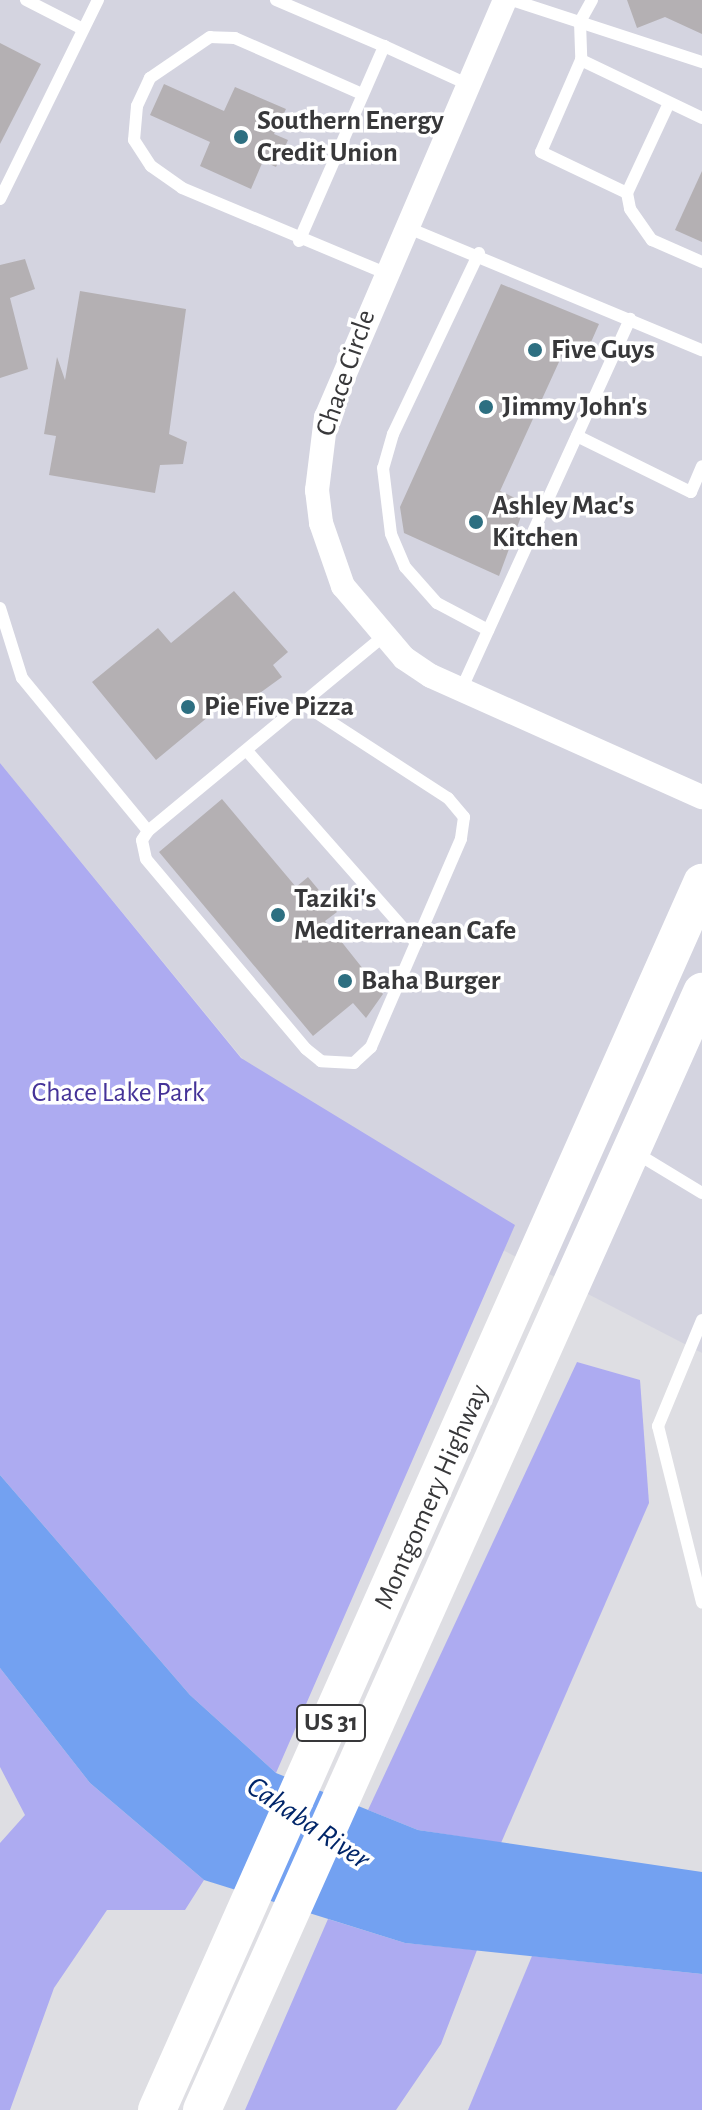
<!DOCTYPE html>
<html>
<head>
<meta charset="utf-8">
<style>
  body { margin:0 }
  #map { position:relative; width:702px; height:2110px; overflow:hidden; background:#dedee3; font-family:"Alegreya Sans",sans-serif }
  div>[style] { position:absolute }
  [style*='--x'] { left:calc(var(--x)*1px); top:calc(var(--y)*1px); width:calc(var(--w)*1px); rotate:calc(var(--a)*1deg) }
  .built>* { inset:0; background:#d4d4e0 }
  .green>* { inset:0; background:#adabf1 }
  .water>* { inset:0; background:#73a1f1 }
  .building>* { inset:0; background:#b4b0b3 }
  .lane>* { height:12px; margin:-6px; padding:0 6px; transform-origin:6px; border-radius:6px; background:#fff }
  .street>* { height:24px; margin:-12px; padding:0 12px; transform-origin:12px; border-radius:12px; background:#fff }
  .primary>* { height:38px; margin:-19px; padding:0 19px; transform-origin:19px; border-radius:19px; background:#fff }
  .dots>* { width:22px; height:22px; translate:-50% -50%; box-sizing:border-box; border:4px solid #fff; border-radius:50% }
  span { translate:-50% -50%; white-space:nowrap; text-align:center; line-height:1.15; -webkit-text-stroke:7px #fff; paint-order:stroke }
  .shield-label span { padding:2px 6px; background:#fff; border:2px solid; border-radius:6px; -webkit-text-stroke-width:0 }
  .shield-label { font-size:26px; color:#38383a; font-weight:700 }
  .poi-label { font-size:28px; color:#38383a; font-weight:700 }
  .left { translate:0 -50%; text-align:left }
  .street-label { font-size:28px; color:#38383a }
  .park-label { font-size:28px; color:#453398 }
  .water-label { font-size:30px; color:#002569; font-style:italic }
</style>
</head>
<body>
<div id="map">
  <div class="built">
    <div style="clip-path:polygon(0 0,702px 0,702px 1353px,323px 1157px,0 763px)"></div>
  </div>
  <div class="green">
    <div style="clip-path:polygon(0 763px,241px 1058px,515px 1225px,276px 1773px,190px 1695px,0 1475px)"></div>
    <div style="clip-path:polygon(577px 1362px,640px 1380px,649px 1503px,501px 1843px,418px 1830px,368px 1810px)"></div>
    <div style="clip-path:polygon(0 1668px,90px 1783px,204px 1880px,185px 1910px,107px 1910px,54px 1988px,10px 2110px,0 2110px,0 1843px,25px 1815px,0 1767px)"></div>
    <div style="clip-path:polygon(328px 1919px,405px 1943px,477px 1950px,441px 2044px,396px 2110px,245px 2110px)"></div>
    <div style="clip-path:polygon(532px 1956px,702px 1974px,702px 2110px,468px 2110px)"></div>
  </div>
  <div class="water">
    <div style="clip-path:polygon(0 1475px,190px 1695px,276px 1773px,418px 1830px,702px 1872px,702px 1974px,405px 1943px,204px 1880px,90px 1783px,0 1668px)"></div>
  </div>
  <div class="building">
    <div style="clip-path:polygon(627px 0,702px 0,702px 34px,665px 17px,637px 28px)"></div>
    <div style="clip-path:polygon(0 43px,41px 64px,0 144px)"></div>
    <div style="clip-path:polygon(164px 84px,224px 111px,235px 87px,286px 109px,274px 134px,288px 140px,276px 167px,263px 161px,251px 189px,200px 166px,210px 142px,150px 115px)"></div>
    <div style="clip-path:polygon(702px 171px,702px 242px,675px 230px)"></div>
    <div style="clip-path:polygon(25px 259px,35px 289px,10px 298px,28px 369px,0 378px,0 265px)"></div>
    <div style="clip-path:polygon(501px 284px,599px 324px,588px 349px,569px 340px,500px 491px,526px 503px,499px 576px,404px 533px,400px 507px)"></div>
    <div style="clip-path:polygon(80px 291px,186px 309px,169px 434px,187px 442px,183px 464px,160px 465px,155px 493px,49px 475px,56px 436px,44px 434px,57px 357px,65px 380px)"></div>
    <div style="clip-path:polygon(234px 591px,288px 652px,273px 665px,282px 677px,228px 716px,220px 707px,156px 760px,92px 682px,158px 628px,171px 643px)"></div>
    <div style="clip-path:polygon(222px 799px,296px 887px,308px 877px,337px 912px,325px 921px,383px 994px,366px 1018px,353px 1003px,313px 1036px,159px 852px)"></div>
  </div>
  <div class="lane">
    <div style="--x:26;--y:0;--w:64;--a:27"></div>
    <div style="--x:276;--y:0;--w:117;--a:23.1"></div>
    <div style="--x:512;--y:0;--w:200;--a:18.1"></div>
    <div style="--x:592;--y:0;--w:25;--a:119"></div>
    <div style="--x:580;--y:22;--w:38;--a:88"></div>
    <div style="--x:581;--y:60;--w:100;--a:113.5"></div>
    <div style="--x:541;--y:152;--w:95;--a:25.5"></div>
    <div style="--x:581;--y:60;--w:134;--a:25.6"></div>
    <div style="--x:362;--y:94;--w:139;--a:-156.2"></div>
    <div style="--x:235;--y:38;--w:25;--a:-178"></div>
    <div style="--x:210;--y:37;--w:73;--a:145.7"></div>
    <div style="--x:150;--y:78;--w:31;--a:115"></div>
    <div style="--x:137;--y:106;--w:34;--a:95"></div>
    <div style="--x:134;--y:140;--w:31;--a:57"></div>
    <div style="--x:151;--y:166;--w:38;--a:35"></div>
    <div style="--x:182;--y:188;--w:218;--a:22.7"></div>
    <div style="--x:669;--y:103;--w:99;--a:115"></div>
    <div style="--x:627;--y:193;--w:16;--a:79"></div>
    <div style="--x:630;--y:209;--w:38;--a:55"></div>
    <div style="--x:652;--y:240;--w:55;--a:23.7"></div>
    <div style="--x:0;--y:199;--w:222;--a:-63.8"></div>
    <div style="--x:406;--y:227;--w:321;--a:22.6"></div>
    <div style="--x:299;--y:241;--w:213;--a:-66.4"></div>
    <div style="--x:384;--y:46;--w:91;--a:24.6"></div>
    <div style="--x:479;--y:253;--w:200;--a:115.4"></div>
    <div style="--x:393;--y:434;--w:35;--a:106"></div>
    <div style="--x:383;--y:468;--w:66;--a:83.1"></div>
    <div style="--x:391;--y:534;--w:36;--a:67"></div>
    <div style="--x:405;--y:567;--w:48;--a:48.4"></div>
    <div style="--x:437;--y:603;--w:58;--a:27.9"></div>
    <div style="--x:577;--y:436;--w:127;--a:26.2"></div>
    <div style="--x:691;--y:492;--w:28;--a:-67"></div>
    <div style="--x:0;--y:608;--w:73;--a:72.6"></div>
    <div style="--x:22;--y:678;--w:198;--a:50.5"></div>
    <div style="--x:461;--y:690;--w:408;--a:-65.5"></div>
    <div style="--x:303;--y:704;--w:173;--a:33"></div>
    <div style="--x:448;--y:798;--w:25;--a:50"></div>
    <div style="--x:464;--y:817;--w:22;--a:98"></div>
    <div style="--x:461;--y:839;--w:227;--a:113.4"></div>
    <div style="--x:371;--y:1047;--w:23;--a:137"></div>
    <div style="--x:354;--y:1063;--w:33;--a:-177"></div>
    <div style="--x:321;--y:1061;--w:19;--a:-141"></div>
    <div style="--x:306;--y:1049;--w:248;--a:-130.1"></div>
    <div style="--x:146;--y:859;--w:19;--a:-102"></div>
    <div style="--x:142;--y:840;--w:11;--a:-56"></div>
    <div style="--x:148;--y:831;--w:303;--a:-39.6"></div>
    <div style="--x:247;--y:751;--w:256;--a:48.6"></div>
    <div style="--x:636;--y:1153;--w:77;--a:31.2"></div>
    <div style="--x:702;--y:1320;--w:115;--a:112.5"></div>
    <div style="--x:658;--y:1426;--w:182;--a:76"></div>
  </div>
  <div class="street">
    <div style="--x:505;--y:0;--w:454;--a:113.2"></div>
    <div style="--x:326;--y:417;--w:74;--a:97"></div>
    <div style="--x:317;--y:490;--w:33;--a:83"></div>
    <div style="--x:321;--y:523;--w:67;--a:70.8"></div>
    <div style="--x:343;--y:586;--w:94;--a:49.7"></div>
    <div style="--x:404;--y:658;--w:32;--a:34"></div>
    <div style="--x:431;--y:676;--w:297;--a:24.1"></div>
  </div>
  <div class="primary">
    <div style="--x:157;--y:2110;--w:1343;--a:-66.05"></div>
    <div style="--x:202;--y:2110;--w:1225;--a:-65.9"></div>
  </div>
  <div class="dots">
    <div style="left:241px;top:137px;background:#2d6f81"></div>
    <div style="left:535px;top:350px;background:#2d6f81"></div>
    <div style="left:486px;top:407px;background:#2d6f81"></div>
    <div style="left:476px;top:522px;background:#2d6f81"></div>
    <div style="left:188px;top:707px;background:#2d6f81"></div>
    <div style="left:278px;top:915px;background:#2d6f81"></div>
    <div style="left:345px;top:981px;background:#2d6f81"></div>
  </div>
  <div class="shield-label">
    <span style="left:331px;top:1723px">US 31</span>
  </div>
  <div class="poi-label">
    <span class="left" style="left:257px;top:137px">Southern Energy<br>Credit Union</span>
    <span class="left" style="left:551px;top:350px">Five Guys</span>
    <span class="left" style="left:502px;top:407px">Jimmy John's</span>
    <span class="left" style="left:492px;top:522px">Ashley Mac's<br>Kitchen</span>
    <span class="left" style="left:204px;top:707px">Pie Five Pizza</span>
    <span class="left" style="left:294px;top:915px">Taziki's<br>Mediterranean Cafe</span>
    <span class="left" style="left:361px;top:981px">Baha Burger</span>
  </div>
  <div class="street-label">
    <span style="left:346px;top:373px;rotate:-71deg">Chace Circle</span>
    <span style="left:432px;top:1497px;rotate:-66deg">Montgomery Highway</span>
  </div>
  <div class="park-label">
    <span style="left:118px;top:1093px">Chace Lake Park</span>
  </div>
  <div class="water-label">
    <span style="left:308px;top:1823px;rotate:34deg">Cahaba River</span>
  </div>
</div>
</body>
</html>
